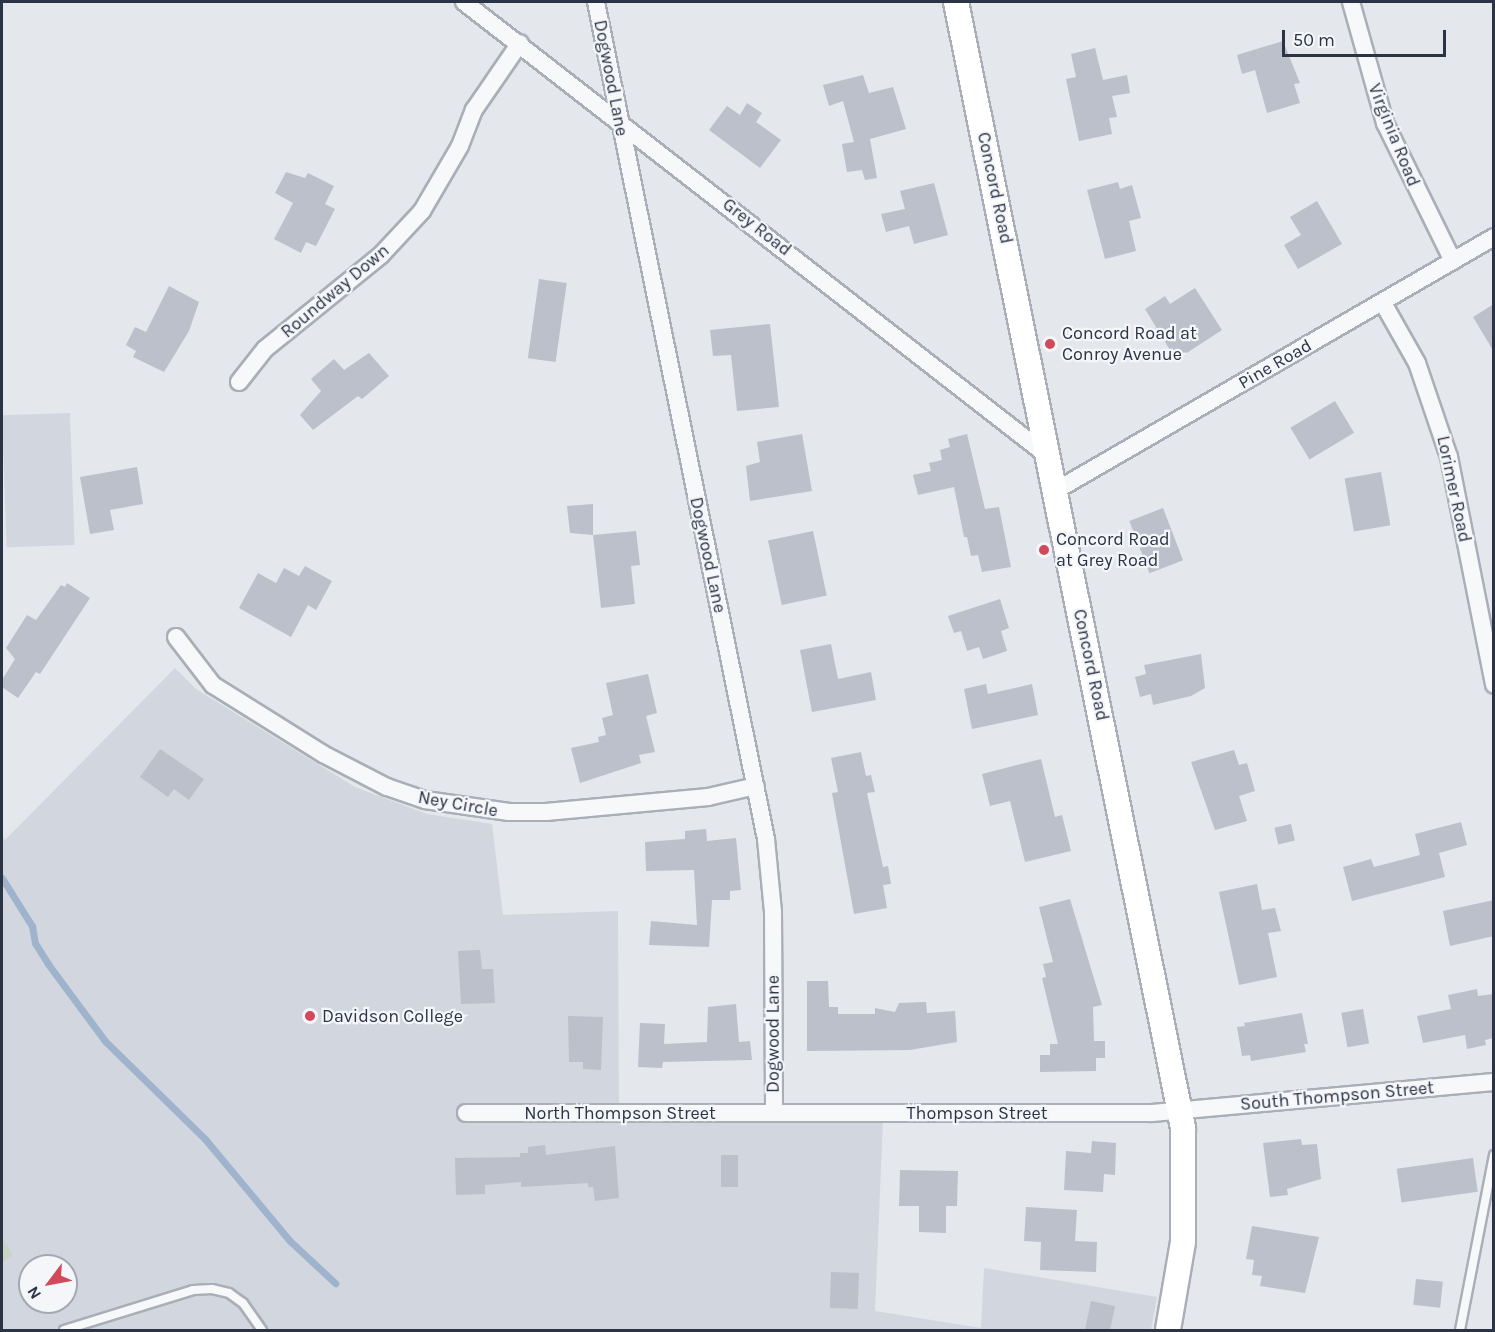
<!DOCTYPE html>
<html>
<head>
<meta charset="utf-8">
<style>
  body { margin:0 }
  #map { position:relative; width:1495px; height:1332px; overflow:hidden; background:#e4e7ec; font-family:Karla,sans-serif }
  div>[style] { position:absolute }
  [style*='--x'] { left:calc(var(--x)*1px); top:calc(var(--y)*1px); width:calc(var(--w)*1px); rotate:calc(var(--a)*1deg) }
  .built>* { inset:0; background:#d2d6de; transform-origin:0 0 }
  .green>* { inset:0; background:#c9d6c5 }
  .stream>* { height:7px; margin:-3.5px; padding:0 3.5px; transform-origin:3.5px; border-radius:3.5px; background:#9fb4cc }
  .building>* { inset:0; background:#bbc0ca; transform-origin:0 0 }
  .roads { filter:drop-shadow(2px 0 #a9aeb7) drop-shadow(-2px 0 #a9aeb7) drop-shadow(0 2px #a9aeb7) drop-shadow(0 -2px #a9aeb7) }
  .lane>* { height:8px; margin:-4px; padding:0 4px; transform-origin:4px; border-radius:4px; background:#f7f8fa }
  .street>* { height:16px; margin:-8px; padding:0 8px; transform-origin:8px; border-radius:8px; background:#f7f8fa }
  .secondary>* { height:24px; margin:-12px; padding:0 12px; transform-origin:12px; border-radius:12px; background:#fff }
  .dots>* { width:16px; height:16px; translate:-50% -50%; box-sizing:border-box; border:3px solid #f4f6f9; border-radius:50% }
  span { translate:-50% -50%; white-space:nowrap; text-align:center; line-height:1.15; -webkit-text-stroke:4.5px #f4f6f9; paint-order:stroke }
  .street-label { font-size:18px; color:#2b3445 }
  .poi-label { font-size:18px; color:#2b3445 }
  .left { translate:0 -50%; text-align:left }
  .frame { position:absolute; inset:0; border:3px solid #2b3445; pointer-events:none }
  .north { position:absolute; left:18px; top:1254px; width:60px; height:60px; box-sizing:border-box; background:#f4f6f9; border:2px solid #a4a8b1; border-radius:50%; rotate:238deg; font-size:16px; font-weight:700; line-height:24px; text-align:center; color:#2b3445 }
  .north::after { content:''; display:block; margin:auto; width:21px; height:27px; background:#d1495b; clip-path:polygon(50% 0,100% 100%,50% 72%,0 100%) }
  .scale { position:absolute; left:1282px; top:30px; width:164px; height:27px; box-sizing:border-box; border:3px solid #2b3445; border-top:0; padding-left:8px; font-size:18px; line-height:21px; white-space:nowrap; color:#2b3445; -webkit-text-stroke:4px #f4f6f9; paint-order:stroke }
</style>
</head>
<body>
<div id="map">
  <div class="built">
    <div style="left:70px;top:413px;width:132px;height:68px;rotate:88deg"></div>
    <div style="clip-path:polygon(evenodd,175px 668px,196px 689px,355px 787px,427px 814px,492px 824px,503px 915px,618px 911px,619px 1116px,883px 1120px,875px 1311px,981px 1328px,984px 1268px,1157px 1297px,1151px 1330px,2px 1330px,2px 835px,5px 840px,175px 668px,30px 1266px,66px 1266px,66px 1302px,30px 1302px,30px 1266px)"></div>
  </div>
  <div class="green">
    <div style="clip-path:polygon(2px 1237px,13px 1255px,2px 1262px)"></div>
  </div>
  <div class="stream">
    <div style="--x:2;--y:878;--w:57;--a:58"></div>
    <div style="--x:32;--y:926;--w:17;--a:80"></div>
    <div style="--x:35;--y:943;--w:25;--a:58"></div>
    <div style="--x:48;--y:964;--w:96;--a:53.5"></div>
    <div style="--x:105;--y:1041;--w:140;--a:44.4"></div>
    <div style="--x:205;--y:1139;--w:133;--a:50.2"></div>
    <div style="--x:290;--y:1241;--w:62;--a:43"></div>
  </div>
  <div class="building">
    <div style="clip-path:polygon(1283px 41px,1300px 83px,1294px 84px,1300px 103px,1267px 113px,1255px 70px,1242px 74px,1237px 55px)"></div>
    <div style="clip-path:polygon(1095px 48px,1103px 80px,1127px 75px,1130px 93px,1112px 96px,1117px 117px,1109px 118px,1112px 134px,1079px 141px,1066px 79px,1076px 77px,1071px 54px)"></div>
    <div style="clip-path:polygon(863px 75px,869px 93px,893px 87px,906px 129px,870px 139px,877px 178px,865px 180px,862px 170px,847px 172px,842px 144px,854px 142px,843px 101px,829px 106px,823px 85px)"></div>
    <div style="clip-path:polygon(747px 103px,762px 113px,756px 122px,781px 140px,760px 168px,709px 130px,727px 106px,740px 115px)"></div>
    <div style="clip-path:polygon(286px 172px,305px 178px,308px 173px,334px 186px,325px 204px,335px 209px,316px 246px,306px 242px,301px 253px,274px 239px,293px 203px,275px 193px)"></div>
    <div style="clip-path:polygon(1118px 182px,1120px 189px,1132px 185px,1141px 218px,1129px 221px,1136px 251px,1105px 259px,1087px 190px)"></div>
    <div style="clip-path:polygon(934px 183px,948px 235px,914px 244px,909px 226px,886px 232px,881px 214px,905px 209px,900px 191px)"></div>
    <div style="clip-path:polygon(1317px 201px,1342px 244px,1298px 269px,1284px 245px,1301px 235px,1290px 217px)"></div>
    <div style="left:539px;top:279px;width:28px;height:80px;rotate:8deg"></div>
    <div style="clip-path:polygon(169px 286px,199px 302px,189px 331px,164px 372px,133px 357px,136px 351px,126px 345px,135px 327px,146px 332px)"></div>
    <div style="clip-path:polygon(1195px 288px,1222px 330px,1176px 360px,1145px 309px,1165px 296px,1170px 304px)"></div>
    <div style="clip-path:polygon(1494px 304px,1494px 352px,1473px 317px)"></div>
    <div style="clip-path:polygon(770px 324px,779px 407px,737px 411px,731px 355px,713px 356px,710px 330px)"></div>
    <div style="clip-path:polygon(369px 353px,389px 376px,362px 399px,358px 396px,313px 430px,300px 415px,321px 391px,311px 379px,334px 359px,344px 370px)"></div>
    <div style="left:1335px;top:401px;width:37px;height:52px;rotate:59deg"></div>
    <div style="clip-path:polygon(802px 434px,812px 491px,750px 501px,746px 466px,760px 462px,757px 442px)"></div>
    <div style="clip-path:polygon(967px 434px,985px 509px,999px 507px,1011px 567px,982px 572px,978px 555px,971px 556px,967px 537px,964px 537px,954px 487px,918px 495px,913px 475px,931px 471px,929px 463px,942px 460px,940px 450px,950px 447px,948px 439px)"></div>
    <div style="clip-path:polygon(137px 467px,143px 504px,110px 510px,114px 530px,90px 534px,80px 477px)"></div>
    <div style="left:1381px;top:472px;width:54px;height:37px;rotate:80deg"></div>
    <div style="clip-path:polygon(593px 504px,593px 535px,570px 533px,567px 506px)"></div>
    <div style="left:1163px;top:508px;width:56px;height:36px;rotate:69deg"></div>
    <div style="clip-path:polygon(636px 531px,640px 565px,631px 566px,635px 604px,601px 608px,593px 535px)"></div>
    <div style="left:813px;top:531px;width:66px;height:46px;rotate:78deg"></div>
    <div style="clip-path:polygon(305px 566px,332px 581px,316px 610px,308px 605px,291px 637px,239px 608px,258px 573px,276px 583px,284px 568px,299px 576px)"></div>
    <div style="clip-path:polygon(67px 583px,90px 598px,40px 674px,36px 672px,18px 698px,2px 687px,2px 680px,15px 659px,6px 648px,27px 615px,36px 620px,61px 585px,65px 587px)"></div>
    <div style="clip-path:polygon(1000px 599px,1009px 628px,1001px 631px,1007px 651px,983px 659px,979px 647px,967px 651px,961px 631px,954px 633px,948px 616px)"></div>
    <div style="clip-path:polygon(831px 644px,838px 679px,871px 672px,876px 700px,812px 712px,800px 650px)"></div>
    <div style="clip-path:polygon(1201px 654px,1205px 688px,1191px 696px,1153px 705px,1151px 694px,1140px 697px,1135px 677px,1146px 674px,1144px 665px)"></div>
    <div style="clip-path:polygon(648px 674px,657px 713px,646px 716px,655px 752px,639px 755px,641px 763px,580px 783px,571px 748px,599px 742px,598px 737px,606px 735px,602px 718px,613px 715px,606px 683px)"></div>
    <div style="clip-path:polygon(986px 684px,988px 694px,1032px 684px,1038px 715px,972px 729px,964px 689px)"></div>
    <div style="clip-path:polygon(160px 749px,204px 779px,189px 800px,174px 789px,168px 797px,140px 777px)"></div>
    <div style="clip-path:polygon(1234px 750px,1239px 765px,1247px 763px,1255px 791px,1239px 796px,1247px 821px,1215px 830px,1191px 762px)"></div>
    <div style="clip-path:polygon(861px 752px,866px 776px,871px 775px,875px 792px,867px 793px,883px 867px,888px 866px,891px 884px,883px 885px,887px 908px,854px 914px,832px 793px,838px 792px,831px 758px)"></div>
    <div style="clip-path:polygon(1041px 759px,1055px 817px,1062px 815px,1071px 851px,1025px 862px,1010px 801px,990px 806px,982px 774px)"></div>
    <div style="clip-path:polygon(1461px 822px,1467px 845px,1439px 853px,1445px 877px,1352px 901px,1343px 867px,1371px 859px,1374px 867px,1420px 855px,1415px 834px)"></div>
    <div style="left:1291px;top:824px;width:17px;height:17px;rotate:77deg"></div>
    <div style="clip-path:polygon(706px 829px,707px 841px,736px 838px,741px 890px,730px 891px,730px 900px,712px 900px,709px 947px,649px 945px,651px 921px,697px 925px,694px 870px,646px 871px,645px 842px,685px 839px,685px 831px)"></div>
    <div style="clip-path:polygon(1257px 884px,1262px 910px,1275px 908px,1281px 931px,1268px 933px,1277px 977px,1239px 985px,1219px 892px)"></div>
    <div style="clip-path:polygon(1070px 899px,1102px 1005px,1093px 1007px,1094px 1041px,1105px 1041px,1105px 1058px,1096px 1058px,1096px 1071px,1040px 1072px,1040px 1055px,1050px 1055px,1050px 1044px,1058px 1044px,1042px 978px,1046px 977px,1043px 964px,1053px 962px,1039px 907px)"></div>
    <div style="clip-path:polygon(1494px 900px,1494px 936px,1450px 946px,1443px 911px)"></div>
    <div style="clip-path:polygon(480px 950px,482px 969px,493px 969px,495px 1003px,461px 1004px,458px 951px)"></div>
    <div style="clip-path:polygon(807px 981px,828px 981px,829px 1007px,838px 1007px,838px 1014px,875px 1014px,875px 1008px,895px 1012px,899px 1003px,926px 1002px,927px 1013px,955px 1011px,957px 1042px,910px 1050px,807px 1051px)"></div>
    <div style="clip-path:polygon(1477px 989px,1478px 996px,1493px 994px,1494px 1038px,1485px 1040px,1486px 1045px,1467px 1049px,1465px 1035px,1423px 1043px,1417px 1016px,1451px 1009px,1448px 995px)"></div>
    <div style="clip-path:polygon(736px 1004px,739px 1042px,750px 1041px,752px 1060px,663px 1062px,662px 1068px,638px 1067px,640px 1023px,665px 1024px,664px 1044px,707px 1042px,708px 1007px)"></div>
    <div style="left:1363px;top:1009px;width:35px;height:22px;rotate:80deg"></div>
    <div style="clip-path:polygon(1302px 1013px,1308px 1044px,1304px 1044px,1306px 1052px,1251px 1061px,1250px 1055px,1242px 1056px,1237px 1027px,1245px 1026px,1244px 1023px)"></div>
    <div style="clip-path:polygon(568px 1016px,603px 1017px,601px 1070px,583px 1069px,583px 1062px,569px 1062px)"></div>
    <div style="clip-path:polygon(1301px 1139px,1302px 1145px,1317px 1144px,1321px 1179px,1287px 1189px,1288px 1195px,1270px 1197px,1263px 1143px)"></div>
    <div style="clip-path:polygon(1092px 1141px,1116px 1143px,1115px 1175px,1104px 1174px,1103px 1192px,1064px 1190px,1066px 1151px,1091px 1153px)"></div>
    <div style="clip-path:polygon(545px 1145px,546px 1155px,615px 1146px,619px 1198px,595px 1201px,593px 1187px,588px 1187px,588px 1183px,521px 1187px,521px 1182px,485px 1185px,485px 1194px,456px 1195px,455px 1158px,520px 1157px,520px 1153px,528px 1153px,528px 1147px)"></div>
    <div style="left:721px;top:1155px;width:17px;height:32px"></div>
    <div style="left:1473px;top:1158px;width:34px;height:77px;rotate:82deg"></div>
    <div style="clip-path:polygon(900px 1170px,958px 1171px,957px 1206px,946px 1206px,946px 1233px,919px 1232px,919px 1206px,899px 1206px)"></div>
    <div style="clip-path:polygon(1026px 1207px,1077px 1210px,1075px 1241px,1097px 1242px,1096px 1272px,1040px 1270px,1041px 1242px,1024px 1241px)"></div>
    <div style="clip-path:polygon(1252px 1226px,1319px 1237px,1305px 1293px,1260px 1286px,1262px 1276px,1252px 1275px,1254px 1260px,1246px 1259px)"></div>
    <div style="left:831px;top:1272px;width:28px;height:36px;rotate:2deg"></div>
    <div style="left:1416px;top:1279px;width:27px;height:26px;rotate:6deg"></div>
    <div style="clip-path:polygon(1091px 1301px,1115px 1306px,1110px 1330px,1085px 1330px)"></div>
  </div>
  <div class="roads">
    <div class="lane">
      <div style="--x:64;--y:1330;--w:135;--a:-17.2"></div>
      <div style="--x:193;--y:1290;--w:19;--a:-3"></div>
      <div style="--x:212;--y:1289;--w:17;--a:13"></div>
      <div style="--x:229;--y:1293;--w:17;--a:36"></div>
      <div style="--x:243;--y:1303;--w:33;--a:55"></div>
      <div style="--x:1460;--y:1330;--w:178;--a:-79"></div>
    </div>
    <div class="street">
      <div style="--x:464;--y:2;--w:740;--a:37.86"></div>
      <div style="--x:596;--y:2;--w:854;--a:78.52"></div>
      <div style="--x:766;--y:839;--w:73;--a:84.5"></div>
      <div style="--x:773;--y:912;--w:201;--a:89.7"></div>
      <div style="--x:1351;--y:2;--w:126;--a:74.3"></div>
      <div style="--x:1385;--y:123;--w:154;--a:63.8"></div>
      <div style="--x:1383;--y:303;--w:69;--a:60.5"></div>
      <div style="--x:1417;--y:363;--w:99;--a:71.2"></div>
      <div style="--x:1449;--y:457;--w:232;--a:78.8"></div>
      <div style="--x:239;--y:382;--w:42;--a:-51.8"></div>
      <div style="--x:265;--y:349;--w:149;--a:-39"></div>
      <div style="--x:381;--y:255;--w:60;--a:-47"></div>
      <div style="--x:422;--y:211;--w:75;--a:-59.7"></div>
      <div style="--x:460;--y:146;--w:39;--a:-69"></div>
      <div style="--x:474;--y:110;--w:81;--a:-55.5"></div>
      <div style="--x:1055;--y:491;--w:507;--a:-30.05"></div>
      <div style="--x:176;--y:637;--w:61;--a:52.4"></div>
      <div style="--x:213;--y:685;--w:130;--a:32.1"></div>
      <div style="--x:323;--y:754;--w:72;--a:27.3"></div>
      <div style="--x:387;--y:787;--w:40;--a:18.9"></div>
      <div style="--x:425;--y:800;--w:85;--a:8.1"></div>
      <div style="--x:509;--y:812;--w:37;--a:0"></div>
      <div style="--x:546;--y:812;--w:163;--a:-5.3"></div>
      <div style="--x:708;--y:797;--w:49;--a:-12.9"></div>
      <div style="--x:466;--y:1113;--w:686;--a:0"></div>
      <div style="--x:1152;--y:1113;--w:343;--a:-5.2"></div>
    </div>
    <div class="secondary">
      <div style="--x:956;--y:2;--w:1149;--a:78.6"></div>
      <div style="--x:1183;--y:1128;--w:114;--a:90"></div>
      <div style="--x:1183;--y:1242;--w:89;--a:99.7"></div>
    </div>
  </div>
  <div class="dots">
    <div style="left:1050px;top:344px;background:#d1495b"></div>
    <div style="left:1044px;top:550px;background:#d1495b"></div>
    <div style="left:310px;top:1016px;background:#d1495b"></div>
  </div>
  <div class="street-label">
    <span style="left:611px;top:78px;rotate:79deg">Dogwood Lane</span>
    <span style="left:1394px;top:135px;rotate:68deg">Virginia Road</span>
    <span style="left:995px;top:188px;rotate:78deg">Concord Road</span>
    <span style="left:757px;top:227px;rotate:38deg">Grey Road</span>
    <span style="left:335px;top:291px;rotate:-40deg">Roundway Down</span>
    <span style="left:1275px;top:364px;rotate:-30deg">Pine Road</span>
    <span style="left:1454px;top:489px;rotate:78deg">Lorimer Road</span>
    <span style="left:708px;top:555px;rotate:78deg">Dogwood Lane</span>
    <span style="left:1091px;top:665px;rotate:78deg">Concord Road</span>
    <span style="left:458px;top:804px;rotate:10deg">Ney Circle</span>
    <span style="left:773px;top:1034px;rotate:-90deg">Dogwood Lane</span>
    <span style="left:1337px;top:1096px;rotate:-5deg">South Thompson Street</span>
    <span style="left:620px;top:1113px">North Thompson Street</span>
    <span style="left:977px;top:1113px">Thompson Street</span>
  </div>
  <div class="poi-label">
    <span class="left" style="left:1062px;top:344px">Concord Road at<br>Conroy Avenue</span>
    <span class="left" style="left:1056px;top:550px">Concord Road<br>at Grey Road</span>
    <span class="left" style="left:322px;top:1016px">Davidson College</span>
  </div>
  <div class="frame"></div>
  <div class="north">N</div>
  <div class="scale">50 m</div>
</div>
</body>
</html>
